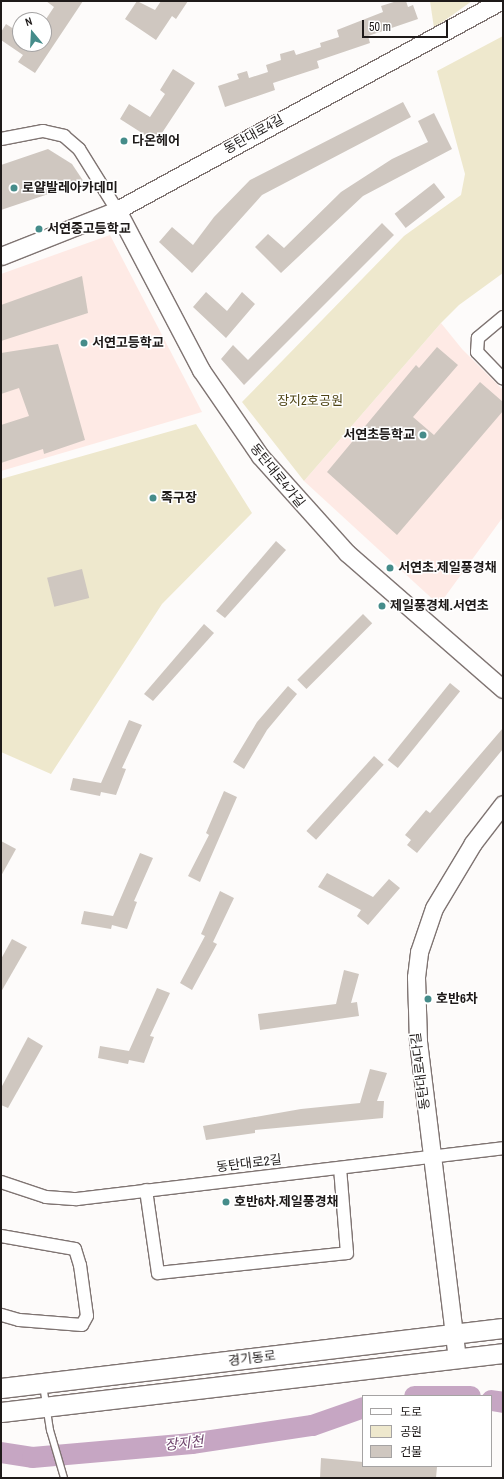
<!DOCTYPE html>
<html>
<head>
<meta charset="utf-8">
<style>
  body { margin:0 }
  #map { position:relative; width:504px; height:1479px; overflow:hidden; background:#fdfbfa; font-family:"Archivo Narrow","Noto Sans KR",sans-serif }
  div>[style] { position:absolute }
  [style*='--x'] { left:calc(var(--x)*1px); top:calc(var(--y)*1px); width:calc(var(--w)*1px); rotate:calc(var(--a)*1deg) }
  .built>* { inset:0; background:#feeae5 }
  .green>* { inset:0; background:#eee8cd }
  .river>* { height:21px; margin:-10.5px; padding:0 10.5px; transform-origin:10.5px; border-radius:10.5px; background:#c6a6c3 }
  .building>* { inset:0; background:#cfc7c0; transform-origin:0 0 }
  .roads { filter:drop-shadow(1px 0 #7f7472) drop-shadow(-1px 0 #7f7472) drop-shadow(0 1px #7f7472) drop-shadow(0 -1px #7f7472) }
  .lane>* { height:6px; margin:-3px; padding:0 3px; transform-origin:3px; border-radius:3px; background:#fff }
  .street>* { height:12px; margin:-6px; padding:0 6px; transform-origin:6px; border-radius:6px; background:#fff }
  .secondary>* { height:17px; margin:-8.5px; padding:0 8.5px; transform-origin:8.5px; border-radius:8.5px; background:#fff }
  .primary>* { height:19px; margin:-9.5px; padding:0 9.5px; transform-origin:9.5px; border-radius:9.5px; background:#fff }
  .dots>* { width:11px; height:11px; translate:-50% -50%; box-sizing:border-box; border:2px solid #fff; border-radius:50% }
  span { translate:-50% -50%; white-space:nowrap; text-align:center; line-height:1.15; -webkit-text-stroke:3px #fff; paint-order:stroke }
  .street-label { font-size:13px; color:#1e1a19 }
  .poi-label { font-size:13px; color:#1e1a19; font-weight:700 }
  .left { translate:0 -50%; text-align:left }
  .right { translate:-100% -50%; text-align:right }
  .park-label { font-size:13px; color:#4e4414 }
  .water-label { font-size:14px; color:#6d426b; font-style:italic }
  .frame { position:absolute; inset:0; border:2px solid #1e1a19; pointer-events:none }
  .legend { position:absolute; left:362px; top:1395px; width:130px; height:72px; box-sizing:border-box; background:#fff; border:1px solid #a5a3a3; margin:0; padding:5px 7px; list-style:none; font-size:12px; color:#1e1a19 }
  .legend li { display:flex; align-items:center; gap:8px; height:20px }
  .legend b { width:20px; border:1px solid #a5a3a3 }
  .north { position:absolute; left:12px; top:12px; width:40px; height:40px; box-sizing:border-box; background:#fff; border:1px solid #a5a3a3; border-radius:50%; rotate:342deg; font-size:11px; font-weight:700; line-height:16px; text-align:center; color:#1e1a19 }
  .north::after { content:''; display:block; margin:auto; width:14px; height:18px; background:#458c8a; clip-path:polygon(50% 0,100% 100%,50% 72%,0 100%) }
  .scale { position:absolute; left:362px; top:20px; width:86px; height:18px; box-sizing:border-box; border:2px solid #1e1a19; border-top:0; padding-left:5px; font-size:12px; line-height:14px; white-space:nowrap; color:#1e1a19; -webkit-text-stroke:3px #fff; paint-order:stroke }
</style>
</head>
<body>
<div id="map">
  <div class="built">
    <div style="clip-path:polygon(110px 235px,202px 412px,1px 471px,1px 274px)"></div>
    <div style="clip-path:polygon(441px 323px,462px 349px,503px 390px,503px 517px,439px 605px,304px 481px)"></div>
  </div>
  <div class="green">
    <div style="clip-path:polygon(430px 1px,472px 1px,434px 28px)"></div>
    <div style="clip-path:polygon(503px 36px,503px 273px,459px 305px,441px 323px,304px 481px,242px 402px,404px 236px,461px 195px,465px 174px,437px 71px)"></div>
    <div style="clip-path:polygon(196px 424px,252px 513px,162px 604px,51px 774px,1px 752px,1px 479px)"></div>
  </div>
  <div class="river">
    <div style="--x:414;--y:1396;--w:56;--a:0"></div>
    <div style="--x:491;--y:1400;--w:12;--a:9"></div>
    <div style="--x:1;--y:1452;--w:31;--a:9"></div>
    <div style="--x:32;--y:1457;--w:160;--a:-5"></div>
    <div style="--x:191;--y:1443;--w:122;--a:-8.5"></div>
    <div style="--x:312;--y:1425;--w:54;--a:-19.4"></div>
  </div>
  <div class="building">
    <div style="clip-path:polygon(46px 1px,83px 1px,35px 73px,18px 62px,23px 55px,1px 40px,1px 32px,6px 24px,20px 33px,20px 44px,44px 44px,44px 22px,54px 7px)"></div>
    <div style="clip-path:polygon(137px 1px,155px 10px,161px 1px,188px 1px,176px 19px,172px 16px,156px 40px,125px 19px)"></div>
    <div style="clip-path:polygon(397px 1px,406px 1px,408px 7px,413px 5px,418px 19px,368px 36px,370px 43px,317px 61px,319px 68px,273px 83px,275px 90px,225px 107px,218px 86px,239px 79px,237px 74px,247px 71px,249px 78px,268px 72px,266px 65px,281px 60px,280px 54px,294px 50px,296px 55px,321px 47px,320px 43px,339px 37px,337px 30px,383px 12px,381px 6px)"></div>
    <div style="clip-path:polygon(173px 69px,195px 83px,156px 142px,120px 119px,129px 104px,150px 117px,165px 94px,160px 90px)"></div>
    <div style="clip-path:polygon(403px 102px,411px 117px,262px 195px,192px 273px,159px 242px,172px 227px,193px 245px,214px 217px,250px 180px)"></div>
    <div style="clip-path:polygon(434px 113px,452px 149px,363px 196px,281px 273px,255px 247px,268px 234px,284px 248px,341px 192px,392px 159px,428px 142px,418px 121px)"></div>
    <div style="clip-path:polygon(48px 149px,72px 164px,84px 182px,1px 210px,1px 165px)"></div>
    <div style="left:434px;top:183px;width:18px;height:50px;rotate:52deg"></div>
    <div style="clip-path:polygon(382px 223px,394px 235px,244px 385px,221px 359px,233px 345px,248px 360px)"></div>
    <div style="clip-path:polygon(82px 276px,88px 313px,1px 341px,1px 305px)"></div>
    <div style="clip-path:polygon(206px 292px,227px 311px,242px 292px,255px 304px,226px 338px,193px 307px)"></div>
    <div style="clip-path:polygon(58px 344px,85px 440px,44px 454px,43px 449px,1px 463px,1px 425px,29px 416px,19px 388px,1px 394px,1px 353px)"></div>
    <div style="clip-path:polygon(437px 347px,458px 365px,413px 417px,434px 435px,480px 382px,503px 402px,503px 411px,397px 535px,327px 472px,416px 365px,419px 368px)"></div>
    <div style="clip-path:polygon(276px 541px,286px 550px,225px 618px,216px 611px)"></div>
    <div style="left:82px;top:569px;width:30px;height:36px;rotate:76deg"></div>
    <div style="left:363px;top:614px;width:13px;height:93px;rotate:45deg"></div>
    <div style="clip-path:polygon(204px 624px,214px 633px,153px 701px,144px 694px)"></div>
    <div style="left:450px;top:683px;width:13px;height:99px;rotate:39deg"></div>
    <div style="clip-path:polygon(288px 686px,297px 694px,267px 730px,244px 769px,233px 762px,257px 722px)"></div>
    <div style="clip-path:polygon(129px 720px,142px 725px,122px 768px,126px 769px,116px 795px,101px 792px,100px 796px,70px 790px,73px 778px,101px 783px)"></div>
    <div style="clip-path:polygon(503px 728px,503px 749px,417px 853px,407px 845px,411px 840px,405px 835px,426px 810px,430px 813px)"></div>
    <div style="left:374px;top:756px;width:13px;height:101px;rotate:42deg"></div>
    <div style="clip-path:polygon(224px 791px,237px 797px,200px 882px,188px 876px,209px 835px,206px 833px)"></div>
    <div style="clip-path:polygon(1px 841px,16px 849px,1px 876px)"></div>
    <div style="clip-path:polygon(140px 853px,153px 858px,134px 901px,137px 902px,127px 929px,112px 925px,111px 929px,81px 924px,84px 911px,113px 916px)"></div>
    <div style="clip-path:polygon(327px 873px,373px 897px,389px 879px,400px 888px,368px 925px,357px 916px,361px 910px,318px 887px)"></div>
    <div style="clip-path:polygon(220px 891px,234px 898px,213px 942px,217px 944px,192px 990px,180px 983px,205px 936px,201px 934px)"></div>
    <div style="clip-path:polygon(12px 939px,27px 947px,1px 992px,1px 959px)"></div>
    <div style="clip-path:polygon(344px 970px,359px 974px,351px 1003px,357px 1002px,359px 1016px,260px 1030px,258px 1014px,336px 1004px)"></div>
    <div style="clip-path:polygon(157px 988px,170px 993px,150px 1036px,154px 1037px,144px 1063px,129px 1060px,128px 1064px,98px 1058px,100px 1046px,129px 1051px)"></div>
    <div style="clip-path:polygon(28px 1037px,43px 1046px,8px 1108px,1px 1105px,1px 1088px)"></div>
    <div style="clip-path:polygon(370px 1069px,387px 1073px,377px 1101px,384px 1101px,383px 1118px,255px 1130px,255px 1133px,206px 1140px,203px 1126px,301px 1109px,360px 1103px)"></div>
    <div style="clip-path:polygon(321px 1458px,363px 1462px,363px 1466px,437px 1467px,436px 1478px,320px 1478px)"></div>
  </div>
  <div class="roads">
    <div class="lane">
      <div style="--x:43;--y:1385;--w:46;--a:81.2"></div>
      <div style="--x:50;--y:1430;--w:50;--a:73.7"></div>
    </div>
    <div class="street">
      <div style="--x:1;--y:139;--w:43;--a:-10.8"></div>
      <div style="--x:43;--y:131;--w:22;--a:13"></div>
      <div style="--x:64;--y:136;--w:20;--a:41"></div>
      <div style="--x:79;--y:149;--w:72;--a:58.1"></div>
      <div style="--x:503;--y:317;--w:33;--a:140"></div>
      <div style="--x:478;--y:338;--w:14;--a:94"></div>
      <div style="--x:477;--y:352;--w:37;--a:46"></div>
      <div style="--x:1;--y:1182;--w:47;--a:18.4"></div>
      <div style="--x:46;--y:1197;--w:31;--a:4"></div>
      <div style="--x:77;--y:1199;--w:429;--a:-6.8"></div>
      <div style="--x:146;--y:1190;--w:84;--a:81.8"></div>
      <div style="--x:158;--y:1273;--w:190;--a:-6"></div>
      <div style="--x:347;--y:1253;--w:85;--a:-94.7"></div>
      <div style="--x:1;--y:1236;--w:75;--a:10"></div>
      <div style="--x:75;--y:1249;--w:17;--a:73"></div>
      <div style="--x:80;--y:1265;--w:51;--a:82.2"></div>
      <div style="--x:87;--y:1316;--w:10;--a:119"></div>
      <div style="--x:82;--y:1325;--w:63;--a:-175.5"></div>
      <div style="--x:19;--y:1320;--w:19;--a:-164"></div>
    </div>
    <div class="secondary">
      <div style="--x:117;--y:210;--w:181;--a:62.3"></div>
      <div style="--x:201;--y:370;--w:104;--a:55.5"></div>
      <div style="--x:260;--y:456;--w:130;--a:48.1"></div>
      <div style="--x:347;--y:553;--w:207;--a:41.1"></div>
      <div style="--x:1;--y:256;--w:125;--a:-21.6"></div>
      <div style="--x:117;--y:210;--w:437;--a:-28.6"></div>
      <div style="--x:457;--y:1359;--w:320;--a:-97"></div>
      <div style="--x:418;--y:1041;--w:64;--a:-91.8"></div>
      <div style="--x:416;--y:977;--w:25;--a:-83"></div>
      <div style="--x:419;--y:952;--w:46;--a:-71.2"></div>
      <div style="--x:434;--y:908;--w:76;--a:-59"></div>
      <div style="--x:473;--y:843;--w:49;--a:-52.4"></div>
    </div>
    <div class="primary">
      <div style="--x:1;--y:1388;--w:506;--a:-6.82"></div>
      <div style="--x:1;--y:1412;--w:505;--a:-6.7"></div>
    </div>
  </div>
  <div class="dots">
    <div style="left:124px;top:141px;background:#458c8a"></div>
    <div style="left:14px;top:188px;background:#458c8a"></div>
    <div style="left:39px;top:229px;background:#458c8a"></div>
    <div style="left:84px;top:343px;background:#458c8a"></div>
    <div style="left:423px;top:435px;background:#458c8a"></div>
    <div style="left:153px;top:498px;background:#458c8a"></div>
    <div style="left:390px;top:568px;background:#458c8a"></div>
    <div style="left:382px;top:606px;background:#458c8a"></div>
    <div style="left:428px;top:999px;background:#458c8a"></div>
    <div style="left:226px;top:1202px;background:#458c8a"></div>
  </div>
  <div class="street-label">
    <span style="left:254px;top:135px;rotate:-29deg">동탄대로4길</span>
    <span style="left:277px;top:476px;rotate:51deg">동탄대로4가길</span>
    <span style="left:421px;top:1071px;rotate:-97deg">동탄대로4다길</span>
    <span style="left:249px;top:1164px;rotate:-7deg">동탄대로2길</span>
    <span style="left:252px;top:1359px;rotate:-7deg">경기동로</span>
  </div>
  <div class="poi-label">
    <span class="left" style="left:132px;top:141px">다온헤어</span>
    <span class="left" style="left:22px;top:188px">로얄발레아카데미</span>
    <span class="left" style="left:47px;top:229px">서연중고등학교</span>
    <span class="left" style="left:92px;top:343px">서연고등학교</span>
    <span class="right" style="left:415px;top:435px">서연초등학교</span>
    <span class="left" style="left:161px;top:498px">족구장</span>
    <span class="left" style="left:398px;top:568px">서연초.제일풍경채</span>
    <span class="left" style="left:390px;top:606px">제일풍경체.서연초</span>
    <span class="left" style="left:436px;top:999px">호반6차</span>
    <span class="left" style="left:234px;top:1202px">호반6차.제일풍경채</span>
  </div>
  <div class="park-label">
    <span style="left:310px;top:401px">장지2호공원</span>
  </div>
  <div class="water-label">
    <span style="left:184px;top:1443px;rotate:-6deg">장지천</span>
  </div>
  <div class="frame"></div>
  <ul class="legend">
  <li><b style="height:5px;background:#fff"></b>도로</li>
  <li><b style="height:11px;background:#eee8cd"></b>공원</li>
  <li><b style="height:11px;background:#cfc7c0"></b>건물</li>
  </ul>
  <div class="north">N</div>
  <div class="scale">50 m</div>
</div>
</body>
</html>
